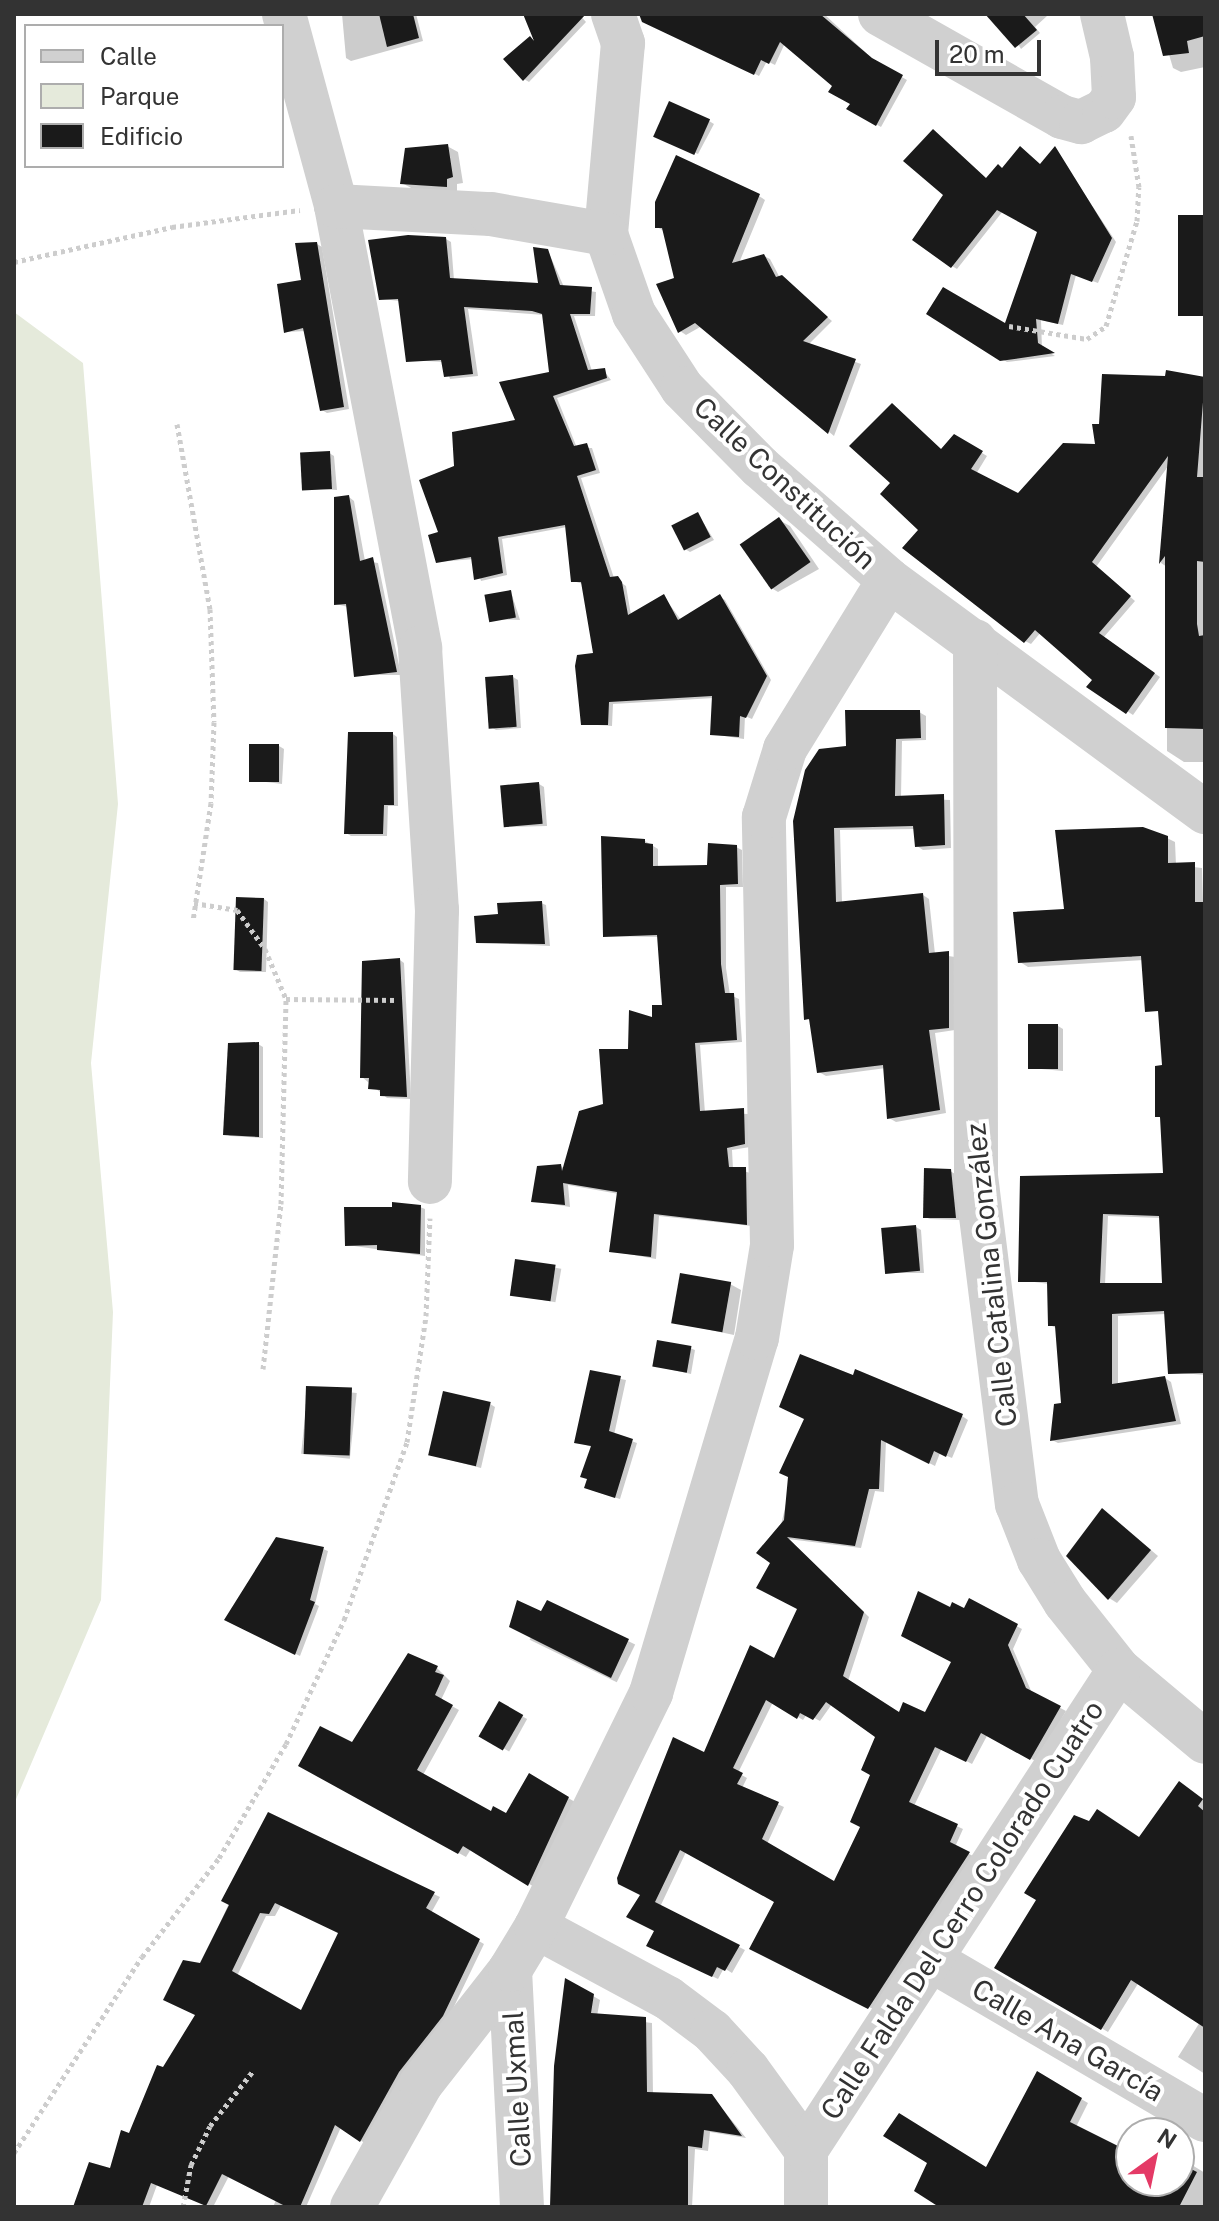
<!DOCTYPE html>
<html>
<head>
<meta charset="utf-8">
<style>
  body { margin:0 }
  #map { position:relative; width:1219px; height:2221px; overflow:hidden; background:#fff; font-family:"Public Sans",sans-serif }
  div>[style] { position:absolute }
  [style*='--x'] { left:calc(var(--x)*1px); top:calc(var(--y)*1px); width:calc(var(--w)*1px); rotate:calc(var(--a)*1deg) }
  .green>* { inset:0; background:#e5eadb }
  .shadow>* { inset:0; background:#0003; transform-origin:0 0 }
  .building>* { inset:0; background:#1a1a1a; transform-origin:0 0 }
  .path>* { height:5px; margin-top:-2.5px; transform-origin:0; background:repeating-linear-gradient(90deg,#cdcdcd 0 4px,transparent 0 8px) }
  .minor>* { height:44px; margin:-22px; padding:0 22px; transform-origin:22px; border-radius:22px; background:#d0d0d0 }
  span { translate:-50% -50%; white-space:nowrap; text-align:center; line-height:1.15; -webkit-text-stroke:8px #fff; paint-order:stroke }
  .street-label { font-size:28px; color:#333 }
  .frame { position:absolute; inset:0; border:16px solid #333; pointer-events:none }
  .legend { position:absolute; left:24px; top:24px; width:260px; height:144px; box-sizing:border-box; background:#fff; border:2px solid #adadad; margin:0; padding:10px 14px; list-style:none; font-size:24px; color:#333 }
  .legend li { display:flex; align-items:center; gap:16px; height:40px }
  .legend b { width:40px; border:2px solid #adadad }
  .north { position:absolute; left:1115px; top:2117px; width:80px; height:80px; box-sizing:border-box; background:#fff; border:2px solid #adadad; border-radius:50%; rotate:33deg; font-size:22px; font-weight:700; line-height:32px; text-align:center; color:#333 }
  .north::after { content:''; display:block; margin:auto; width:28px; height:36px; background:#e43a66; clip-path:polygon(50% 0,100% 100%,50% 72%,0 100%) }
  .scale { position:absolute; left:935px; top:40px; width:106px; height:36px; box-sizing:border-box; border:4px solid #333; border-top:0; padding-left:10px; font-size:24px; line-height:28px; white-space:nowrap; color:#333; -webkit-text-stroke:6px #fff; paint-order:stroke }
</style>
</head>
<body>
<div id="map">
  <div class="green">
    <div style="clip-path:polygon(14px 312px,83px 363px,118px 804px,91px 1063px,113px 1312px,101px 1600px,14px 1804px)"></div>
  </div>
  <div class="shadow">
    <div style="clip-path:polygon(342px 14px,416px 14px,423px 41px,351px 61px,346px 58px)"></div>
    <div style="clip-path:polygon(525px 14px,579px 14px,586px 22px,529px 82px,524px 79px,530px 38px,537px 42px)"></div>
    <div style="clip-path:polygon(727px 14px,824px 14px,877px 63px,907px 80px,881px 127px,849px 109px,852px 103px,835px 85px,785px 43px,775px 65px,767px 61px,759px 76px,705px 47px)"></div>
    <div style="clip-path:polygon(1000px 14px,1046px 14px,1047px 16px,1035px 27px,1040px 33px,1021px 49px)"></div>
    <div style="clip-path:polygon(1157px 14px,1205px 14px,1205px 67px,1181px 72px,1173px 68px)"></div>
    <div style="clip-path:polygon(709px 121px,714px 124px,698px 154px,661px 139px)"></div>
    <div style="clip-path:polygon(447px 146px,458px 152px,463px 183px,457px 184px,457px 192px,413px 189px,402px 183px)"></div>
    <div style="clip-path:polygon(1055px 149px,1116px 242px,1098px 283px,1076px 275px,1063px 325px,1041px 320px,1042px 348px,1055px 356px,1007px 362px,929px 314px,1006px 326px,1040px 231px,1003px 211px,957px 269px,952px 266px,987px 179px,1004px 170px,1041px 166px)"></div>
    <div style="clip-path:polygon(759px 196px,765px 200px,739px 263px,764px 256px,770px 259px,780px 278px,832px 321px,808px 345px,861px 364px,834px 436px,702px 326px,686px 335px,680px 331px,677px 279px,664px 231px,657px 227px)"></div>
    <div style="clip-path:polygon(446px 239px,451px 242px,454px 280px,540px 285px,548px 251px,564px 287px,596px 292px,595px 316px,574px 316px,592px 371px,604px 371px,611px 380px,557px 398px,577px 448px,592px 448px,600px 473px,581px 478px,614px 578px,626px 586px,631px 615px,664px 597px,681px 620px,720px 597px,725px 600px,771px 680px,752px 719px,745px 716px,744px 739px,712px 734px,714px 698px,613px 704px,612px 726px,583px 724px,596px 655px,583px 584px,573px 581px,567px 527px,502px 539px,507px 575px,481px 581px,474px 559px,438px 562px,456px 468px,518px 422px,551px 374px,544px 315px,468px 309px,478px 376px,450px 379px,444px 362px,408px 360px,400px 301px,381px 299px)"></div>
    <div style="clip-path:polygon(317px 244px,322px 247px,349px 409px,327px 413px,322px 410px,306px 331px,286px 332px)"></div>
    <div style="clip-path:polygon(1205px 370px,1205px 762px,1184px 762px,1167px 751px,1167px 567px,1161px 563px,1169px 465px,1096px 567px,1135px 601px,1103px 638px,1160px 677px,1133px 715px,1089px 686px,1094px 679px,1041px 632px,1031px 644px,1025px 641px,921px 530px,893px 482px,893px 406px,942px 450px,954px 436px,987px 456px,976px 474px,1018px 496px,1097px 446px,1101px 426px,1205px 379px)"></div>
    <div style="clip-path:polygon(329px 453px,334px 456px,337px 490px,304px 488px)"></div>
    <div style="clip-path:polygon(349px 497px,354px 501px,365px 561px,378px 563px,401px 675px,356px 675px,348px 607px,336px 604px)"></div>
    <div style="clip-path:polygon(698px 514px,714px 540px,690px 552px,685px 549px)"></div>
    <div style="clip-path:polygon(779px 520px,790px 526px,819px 569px,778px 592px,768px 586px)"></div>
    <div style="clip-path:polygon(511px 592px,520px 620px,490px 619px)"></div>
    <div style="clip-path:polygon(513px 677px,518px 680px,521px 728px,496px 730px,491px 727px)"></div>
    <div style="clip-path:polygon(919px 712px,926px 716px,926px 740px,902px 741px,901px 798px,950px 800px,951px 848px,923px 850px,917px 846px,916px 829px,840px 830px,842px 903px,923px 895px,929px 899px,935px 954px,955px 957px,955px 1030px,935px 1033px,946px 1113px,896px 1122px,889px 1118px,886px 1068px,826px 1076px,819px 1072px,811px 1021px,806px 1018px,795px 821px,848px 748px)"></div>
    <div style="clip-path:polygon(393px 734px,397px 737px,398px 806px,388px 806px,387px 836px,351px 836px,346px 833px)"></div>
    <div style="clip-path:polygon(279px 746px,284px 749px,282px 784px,251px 780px)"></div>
    <div style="clip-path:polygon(539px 784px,544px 787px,547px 826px,506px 827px)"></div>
    <div style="clip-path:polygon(1167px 838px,1175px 842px,1176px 865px,1202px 868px,1205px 969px,1144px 960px,1028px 967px,1020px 962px,1066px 911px)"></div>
    <div style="clip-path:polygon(645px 841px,658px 849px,658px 868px,709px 867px,736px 847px,742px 850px,743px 887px,726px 887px,726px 968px,730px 995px,739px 999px,742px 1042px,700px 1045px,705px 1113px,750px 1114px,750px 1147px,732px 1150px,733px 1169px,751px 1173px,752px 1226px,659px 1216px,656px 1259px,611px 1251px,619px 1194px,568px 1185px,570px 1207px,534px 1201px,561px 1166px,565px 1169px,605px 1105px,630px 1051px,664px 1007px,659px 937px,605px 936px)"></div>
    <div style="clip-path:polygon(264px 899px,268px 902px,266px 972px,240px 972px,235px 969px)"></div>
    <div style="clip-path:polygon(541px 903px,546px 905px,550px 946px,478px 942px,501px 916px)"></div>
    <div style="clip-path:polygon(400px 960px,404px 963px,411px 1099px,387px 1098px,362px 1077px)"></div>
    <div style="clip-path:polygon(evenodd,1205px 1004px,1205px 1375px,1170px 1372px,1166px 1314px,1118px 1316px,1118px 1385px,1165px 1378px,1171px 1382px,1181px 1424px,1058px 1443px,1052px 1440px,1064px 1405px,1056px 1328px,1050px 1325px,1049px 1284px,1020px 1280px,1022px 1178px,1165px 1175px,1162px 1118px,1157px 1116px,1164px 1067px,1205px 1004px,1108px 1216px,1161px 1218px,1164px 1285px,1105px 1285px,1108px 1216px)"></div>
    <div style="clip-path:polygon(1058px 1026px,1063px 1029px,1063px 1071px,1030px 1068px)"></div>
    <div style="clip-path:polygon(258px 1044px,263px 1047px,263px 1138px,230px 1136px,226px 1134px)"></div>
    <div style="clip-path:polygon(950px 1171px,955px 1174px,960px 1220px,930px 1219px,925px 1217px)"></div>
    <div style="clip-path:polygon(420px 1207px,425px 1209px,425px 1256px,347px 1245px)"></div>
    <div style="clip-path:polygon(916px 1227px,921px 1230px,924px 1273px,886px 1273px)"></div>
    <div style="left:517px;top:1261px;width:45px;height:34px;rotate:10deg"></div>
    <div style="clip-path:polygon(730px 1284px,741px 1290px,734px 1335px,677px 1323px)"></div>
    <div style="clip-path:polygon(690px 1348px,695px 1350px,691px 1374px,655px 1366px)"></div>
    <div style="clip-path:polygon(592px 1373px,626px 1380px,614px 1435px,637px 1443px,620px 1499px,591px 1490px,592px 1447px,577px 1442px)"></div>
    <div style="left:308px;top:1388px;width:49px;height:66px;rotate:6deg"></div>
    <div style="clip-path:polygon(490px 1404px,495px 1407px,481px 1468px,435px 1456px)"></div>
    <div style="clip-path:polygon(evenodd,962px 1416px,968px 1420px,952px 1458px,940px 1453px,935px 1466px,886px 1441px,884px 1492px,875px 1491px,861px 1548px,788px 1539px,869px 1617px,848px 1681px,900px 1714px,926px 1714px,954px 1662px,951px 1609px,965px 1610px,970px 1600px,1022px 1629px,1013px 1649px,1032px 1693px,1066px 1711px,1037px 1762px,988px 1734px,972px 1764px,942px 1748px,914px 1806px,963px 1829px,955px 1847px,975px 1857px,875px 2010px,752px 1948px,777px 1901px,686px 1852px,660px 1907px,745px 1950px,732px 1973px,724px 1968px,718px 1979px,654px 1948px,656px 1931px,643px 1894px,705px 1755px,775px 1661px,799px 1608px,772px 1563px,806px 1419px,962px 1416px,773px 1702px,803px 1720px,807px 1714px,820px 1721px,832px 1704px,878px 1737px,863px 1826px,835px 1884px,767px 1844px,784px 1807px,742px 1788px,747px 1778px,738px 1773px,773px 1702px)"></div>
    <div style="clip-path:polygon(1110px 1515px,1158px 1556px,1117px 1603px,1109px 1598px)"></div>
    <div style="clip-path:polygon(323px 1549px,328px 1551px,315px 1604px,319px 1606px,300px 1656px,227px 1620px)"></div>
    <div style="left:548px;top:1602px;width:97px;height:42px;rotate:26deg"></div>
    <div style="clip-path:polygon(437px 1668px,450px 1681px,441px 1700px,459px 1710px,423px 1775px,492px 1813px,507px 1816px,530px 1775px,575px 1802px,536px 1888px,471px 1849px,466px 1857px,301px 1766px,352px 1745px)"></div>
    <div style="left:500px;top:1704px;width:31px;height:37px;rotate:29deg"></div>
    <div style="clip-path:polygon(1186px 1787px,1205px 1801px,1205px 2074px,1178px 2057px,1200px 2022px,1139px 1982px,1108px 2032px,997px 1967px,1140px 1839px)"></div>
    <div style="clip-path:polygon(evenodd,269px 1815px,440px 1897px,431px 1913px,484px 1944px,448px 2019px,366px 2144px,341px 2127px,306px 2207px,273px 2207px,276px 2200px,229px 2176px,213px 2207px,157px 2185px,149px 2207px,84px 2207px,111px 2170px,198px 2015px,201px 1965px,269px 1815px,281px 1905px,340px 1933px,302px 2013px,237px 1976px,266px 1916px,275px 1916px,281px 1905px)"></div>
    <div style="clip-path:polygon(567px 1981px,600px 2000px,597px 2016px,652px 2023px,653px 2094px,712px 2096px,746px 2138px,710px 2132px,708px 2151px,695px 2149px,692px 2207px,554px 2207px)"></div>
    <div style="clip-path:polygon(1038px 2074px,1088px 2103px,1076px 2127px,1119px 2148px,1130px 2127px,1140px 2133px,1131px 2133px,1131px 2181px,1179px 2181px,1179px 2157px,1205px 2173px,1205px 2207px,942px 2207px,987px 2170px)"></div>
  </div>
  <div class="building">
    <div style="clip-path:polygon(379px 14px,413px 14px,419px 38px,387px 47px)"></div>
    <div style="clip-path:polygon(523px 14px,586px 14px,523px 81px,503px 59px,530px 36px,534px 41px)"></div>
    <div style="clip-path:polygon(639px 14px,820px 14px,872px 58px,903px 75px,876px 126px,846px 109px,850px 104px,828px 92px,832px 86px,780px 42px,769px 64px,761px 60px,754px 75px,642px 22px)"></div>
    <div style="clip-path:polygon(985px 14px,1023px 14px,1037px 30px,1015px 48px)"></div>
    <div style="clip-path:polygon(1152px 14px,1205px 14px,1205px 36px,1187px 41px,1189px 53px,1163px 56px)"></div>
    <div style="left:669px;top:101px;width:45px;height:39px;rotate:24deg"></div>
    <div style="clip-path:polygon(933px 129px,986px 178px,998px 164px,1002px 168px,1020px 146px,1040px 164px,1055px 146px,1112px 238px,1092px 282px,1071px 274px,1058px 324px,1036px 319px,1038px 343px,1055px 353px,1000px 361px,926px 314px,943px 287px,1005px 323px,1037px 232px,997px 210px,951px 268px,912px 240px,943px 195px,903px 161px)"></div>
    <div style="clip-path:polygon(448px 144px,453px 177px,447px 179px,447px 187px,400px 184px,405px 148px)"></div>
    <div style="clip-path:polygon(676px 155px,760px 194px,732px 263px,764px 254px,776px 277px,782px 275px,828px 317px,803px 341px,856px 359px,828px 434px,695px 323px,678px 333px,656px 284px,674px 278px,662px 228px,655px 228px,655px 202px)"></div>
    <div style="left:1205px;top:215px;width:101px;height:27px;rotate:90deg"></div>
    <div style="clip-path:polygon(408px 235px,446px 237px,450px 278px,538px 283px,533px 247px,548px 249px,560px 285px,592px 287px,590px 314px,570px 314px,588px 370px,605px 368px,607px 378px,553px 396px,574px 446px,587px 443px,596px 470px,577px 476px,610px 577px,618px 576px,622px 582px,628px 615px,664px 594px,678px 620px,720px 594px,767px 676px,746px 718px,740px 716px,739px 737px,710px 735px,712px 696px,609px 702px,608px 725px,581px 725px,575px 666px,577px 655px,593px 653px,581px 582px,571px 582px,565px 525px,498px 537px,503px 573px,474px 580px,471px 557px,436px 563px,428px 535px,438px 532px,419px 480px,454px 466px,452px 432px,515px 420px,499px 382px,549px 372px,542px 314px,532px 311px,464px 307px,473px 374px,444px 377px,441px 360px,406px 362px,398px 299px,379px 300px,368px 240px)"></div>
    <div style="clip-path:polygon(317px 242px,344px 407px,320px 411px,303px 328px,284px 333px,277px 284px,301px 280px,295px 243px)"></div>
    <div style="clip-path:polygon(1166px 370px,1205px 377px,1197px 477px,1205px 477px,1205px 562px,1197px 561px,1197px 624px,1199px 636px,1205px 635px,1205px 729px,1165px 728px,1165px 556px,1159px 564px,1168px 456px,1092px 562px,1131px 596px,1099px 633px,1155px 673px,1126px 714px,1086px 687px,1092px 680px,1035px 630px,1024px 643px,902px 548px,918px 530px,880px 494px,890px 483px,849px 446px,892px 403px,941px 449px,954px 434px,983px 451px,971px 469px,1018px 493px,1063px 443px,1095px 444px,1092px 424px,1099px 424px,1102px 374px,1165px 376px)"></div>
    <div style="left:330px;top:451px;width:38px;height:30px;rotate:87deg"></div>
    <div style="clip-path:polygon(349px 495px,360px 561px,373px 557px,397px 672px,354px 677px,346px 604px,334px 605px,334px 497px)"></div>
    <div style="left:698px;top:512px;width:28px;height:30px;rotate:63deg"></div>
    <div style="left:779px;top:517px;width:55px;height:48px;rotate:55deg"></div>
    <div style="left:511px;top:590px;width:28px;height:27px;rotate:80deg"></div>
    <div style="left:513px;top:675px;width:52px;height:28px;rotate:86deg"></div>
    <div style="clip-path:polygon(845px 710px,920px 710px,921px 738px,896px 739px,895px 796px,944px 794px,945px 845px,915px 847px,913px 826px,834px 828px,836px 902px,923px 893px,929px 953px,949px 951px,949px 1028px,929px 1030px,940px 1110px,887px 1119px,883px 1065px,817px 1073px,809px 1019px,804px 1020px,793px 821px,805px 770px,819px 749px,846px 746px)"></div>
    <div style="clip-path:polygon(348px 732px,393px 732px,394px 805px,384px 805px,383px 834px,344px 834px)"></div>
    <div style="left:249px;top:744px;width:30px;height:38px"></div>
    <div style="left:539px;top:782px;width:42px;height:39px;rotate:85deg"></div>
    <div style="clip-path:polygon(evenodd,1143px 827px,1168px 836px,1168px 863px,1195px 862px,1195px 902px,1205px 902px,1205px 1373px,1168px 1374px,1164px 1311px,1112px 1314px,1112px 1384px,1165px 1376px,1176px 1421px,1050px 1441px,1054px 1404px,1061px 1403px,1055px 1326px,1048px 1326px,1047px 1282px,1018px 1282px,1020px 1176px,1163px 1173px,1160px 1117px,1155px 1117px,1155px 1066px,1162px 1065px,1158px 1011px,1145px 1012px,1141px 956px,1018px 963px,1013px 912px,1064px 909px,1055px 830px,1143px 827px,1103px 1214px,1159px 1216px,1162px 1283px,1100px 1283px,1103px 1214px)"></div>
    <div style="clip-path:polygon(601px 836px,645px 839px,645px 843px,653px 844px,653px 866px,707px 865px,708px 843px,737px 845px,738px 884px,720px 885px,721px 964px,725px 993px,734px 993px,737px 1040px,695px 1043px,700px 1111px,744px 1108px,745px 1144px,727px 1148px,729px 1167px,746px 1167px,747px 1225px,654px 1214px,651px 1257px,609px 1252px,617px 1192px,563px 1183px,565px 1205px,531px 1202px,537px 1166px,561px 1164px,562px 1171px,579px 1111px,603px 1104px,599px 1049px,628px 1049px,629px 1010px,652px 1017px,652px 1005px,662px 1005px,657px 935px,603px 937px)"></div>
    <div style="left:236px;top:897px;width:28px;height:73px;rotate:2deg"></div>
    <div style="clip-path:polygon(542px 901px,545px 944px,476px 943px,474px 916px,498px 914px,497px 903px)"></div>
    <div style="clip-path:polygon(400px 958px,407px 1097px,380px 1096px,380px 1090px,368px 1089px,369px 1078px,360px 1078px,362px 961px)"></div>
    <div style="left:1028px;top:1024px;width:30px;height:45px"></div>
    <div style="clip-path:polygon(259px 1042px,259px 1137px,223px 1135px,228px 1043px)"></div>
    <div style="clip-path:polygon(924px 1168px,951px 1169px,956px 1218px,923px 1218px)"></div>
    <div style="clip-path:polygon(392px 1202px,421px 1205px,420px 1254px,377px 1250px,377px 1245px,345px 1246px,344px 1207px,392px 1207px)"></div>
    <div style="left:916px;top:1225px;width:46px;height:35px;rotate:85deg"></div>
    <div style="left:515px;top:1259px;width:41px;height:37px;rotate:8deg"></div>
    <div style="left:680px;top:1273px;width:52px;height:51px;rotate:10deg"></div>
    <div style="left:657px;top:1340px;width:35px;height:27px;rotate:10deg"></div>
    <div style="clip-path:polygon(evenodd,800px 1354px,853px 1375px,855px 1369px,963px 1414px,946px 1457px,934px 1451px,929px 1464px,881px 1440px,879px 1489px,869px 1489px,855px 1546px,787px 1537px,864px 1612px,843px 1676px,899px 1712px,903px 1702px,925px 1712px,951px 1662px,901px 1636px,918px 1591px,950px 1607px,952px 1602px,964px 1608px,969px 1598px,1018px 1624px,1008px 1645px,1026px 1688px,1061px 1706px,1030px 1760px,981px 1733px,966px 1762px,935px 1747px,909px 1802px,958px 1824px,950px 1842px,970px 1852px,868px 2009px,749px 1949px,774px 1902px,680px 1850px,655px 1902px,651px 1900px,740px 1945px,725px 1971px,717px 1967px,712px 1977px,646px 1946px,654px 1931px,626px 1917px,640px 1895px,618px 1884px,617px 1878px,673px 1737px,704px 1752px,750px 1645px,774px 1658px,797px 1609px,756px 1588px,770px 1563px,756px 1553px,784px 1520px,788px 1477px,779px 1473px,804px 1419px,779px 1407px,800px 1354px,766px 1700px,797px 1719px,800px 1713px,813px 1720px,826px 1702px,875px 1737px,861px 1770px,870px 1775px,850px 1822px,860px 1827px,834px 1881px,762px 1839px,779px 1802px,737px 1784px,743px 1773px,733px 1768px,766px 1700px)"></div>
    <div style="clip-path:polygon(590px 1370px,621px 1376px,609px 1431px,633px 1439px,615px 1498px,584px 1488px,587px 1479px,580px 1477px,591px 1446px,574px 1443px)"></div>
    <div style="left:306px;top:1386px;width:46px;height:68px;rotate:2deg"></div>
    <div style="left:443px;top:1391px;width:49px;height:66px;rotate:13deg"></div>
    <div style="clip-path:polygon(1102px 1508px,1151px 1550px,1108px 1600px,1066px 1556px)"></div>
    <div style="clip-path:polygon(276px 1537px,324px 1547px,310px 1600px,315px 1602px,295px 1655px,224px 1620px)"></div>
    <div style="clip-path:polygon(517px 1600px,541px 1611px,547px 1600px,629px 1639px,611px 1678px,509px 1627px)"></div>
    <div style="clip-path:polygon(408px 1653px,438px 1666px,435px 1672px,444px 1675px,435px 1695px,453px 1705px,417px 1770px,491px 1811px,493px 1806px,506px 1813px,529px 1773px,569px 1797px,528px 1886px,463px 1846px,458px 1854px,298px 1766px,320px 1726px,352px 1742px)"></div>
    <div style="left:499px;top:1701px;width:28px;height:41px;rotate:30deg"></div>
    <div style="clip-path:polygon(1179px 1781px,1203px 1799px,1198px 1806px,1205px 1812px,1205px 2028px,1131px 1980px,1101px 2030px,994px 1968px,1036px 1900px,1024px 1893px,1074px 1815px,1089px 1821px,1097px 1809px,1139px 1837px)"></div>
    <div style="clip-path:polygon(evenodd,268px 1812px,435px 1892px,426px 1908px,480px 1939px,443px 2016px,399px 2072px,360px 2142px,335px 2125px,300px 2207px,287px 2207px,222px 2174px,206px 2206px,151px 2183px,142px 2207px,73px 2207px,89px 2162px,110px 2168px,121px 2130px,129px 2133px,157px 2065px,163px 2067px,195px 2015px,163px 2000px,183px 1960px,200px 1963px,229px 1905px,221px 1901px,268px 1812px,275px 1903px,338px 1933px,301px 2010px,232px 1971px,260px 1913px,269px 1914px,275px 1903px)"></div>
    <div style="clip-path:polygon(565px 1978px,594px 1994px,591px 2013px,646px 2017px,647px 2092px,712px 2094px,742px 2136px,704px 2130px,702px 2148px,688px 2146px,688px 2207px,550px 2207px,554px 2066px)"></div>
    <div style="clip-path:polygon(1037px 2071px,1082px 2098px,1070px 2122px,1118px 2146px,1123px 2136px,1131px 2140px,1131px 2181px,1179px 2181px,1179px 2163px,1197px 2172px,1179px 2207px,939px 2207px,914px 2191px,927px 2163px,883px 2136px,899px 2113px,986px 2167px)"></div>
  </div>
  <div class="path">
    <div style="--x:14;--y:262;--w:162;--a:-12.5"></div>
    <div style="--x:172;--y:227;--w:129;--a:-7.6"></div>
    <div style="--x:1009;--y:326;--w:79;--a:9.5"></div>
    <div style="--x:1087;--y:339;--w:23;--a:-34"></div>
    <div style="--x:1106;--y:326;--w:109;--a:-73.6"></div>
    <div style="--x:1137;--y:221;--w:34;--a:-87"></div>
    <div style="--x:1139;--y:187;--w:52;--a:-98.9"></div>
    <div style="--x:177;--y:424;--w:188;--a:79.9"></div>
    <div style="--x:210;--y:609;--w:113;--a:88"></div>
    <div style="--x:214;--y:722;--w:81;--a:92.1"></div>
    <div style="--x:211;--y:803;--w:119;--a:98.7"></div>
    <div style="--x:194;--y:903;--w:44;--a:9.2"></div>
    <div style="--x:237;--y:910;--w:48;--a:54.3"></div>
    <div style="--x:265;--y:949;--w:54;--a:67.2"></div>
    <div style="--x:286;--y:999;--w:112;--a:0.5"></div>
    <div style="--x:263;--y:1369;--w:166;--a:-83.8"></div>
    <div style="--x:281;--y:1204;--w:205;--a:-88.6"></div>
    <div style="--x:14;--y:2153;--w:234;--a:-56.9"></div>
    <div style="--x:142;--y:1957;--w:125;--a:-52.1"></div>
    <div style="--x:219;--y:1858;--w:132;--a:-59.6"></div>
    <div style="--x:286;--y:1744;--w:137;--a:-64.9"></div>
    <div style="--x:344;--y:1620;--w:189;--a:-70.5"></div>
    <div style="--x:407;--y:1442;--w:127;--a:-81.4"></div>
    <div style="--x:426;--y:1316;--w:98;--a:-87.7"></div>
    <div style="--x:183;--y:2207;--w:43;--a:-79.2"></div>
    <div style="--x:191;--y:2165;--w:43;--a:-64"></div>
    <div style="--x:210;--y:2126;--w:70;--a:-52"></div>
  </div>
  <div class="minor">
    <div style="--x:284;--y:14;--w:199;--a:74.8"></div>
    <div style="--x:336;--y:206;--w:450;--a:79.2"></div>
    <div style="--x:420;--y:648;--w:263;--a:86.3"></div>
    <div style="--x:437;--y:910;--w:272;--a:91.5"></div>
    <div style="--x:613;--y:14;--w:31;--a:71"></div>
    <div style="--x:623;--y:43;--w:192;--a:95.1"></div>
    <div style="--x:606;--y:234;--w:85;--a:70.7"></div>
    <div style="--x:634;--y:314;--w:88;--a:57"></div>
    <div style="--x:682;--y:388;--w:111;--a:45.4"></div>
    <div style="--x:760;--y:467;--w:171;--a:41.2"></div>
    <div style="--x:889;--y:580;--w:392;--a:36.3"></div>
    <div style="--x:880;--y:14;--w:209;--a:29.5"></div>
    <div style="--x:1062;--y:117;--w:20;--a:15"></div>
    <div style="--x:1081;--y:122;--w:25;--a:-26"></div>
    <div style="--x:1104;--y:111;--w:17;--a:-54"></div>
    <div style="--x:1114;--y:97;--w:40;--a:-92.9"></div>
    <div style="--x:1112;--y:57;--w:44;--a:-103.1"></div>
    <div style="--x:336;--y:206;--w:155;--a:3"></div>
    <div style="--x:491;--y:214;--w:117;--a:9.9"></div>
    <div style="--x:975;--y:641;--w:535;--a:89.89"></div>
    <div style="--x:976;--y:1176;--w:331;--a:82.9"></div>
    <div style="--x:1017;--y:1504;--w:60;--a:68.6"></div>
    <div style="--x:1039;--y:1560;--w:49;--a:58.2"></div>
    <div style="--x:1065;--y:1602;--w:87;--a:51.5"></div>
    <div style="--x:1119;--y:1670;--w:112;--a:39.9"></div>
    <div style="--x:536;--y:1927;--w:150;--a:28.3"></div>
    <div style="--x:668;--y:1998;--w:55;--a:36.9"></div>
    <div style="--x:712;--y:2031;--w:53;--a:47.3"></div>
    <div style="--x:748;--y:2070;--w:99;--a:54.1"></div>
    <div style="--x:806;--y:2150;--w:57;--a:90"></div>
    <div style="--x:931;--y:1960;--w:317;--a:30.3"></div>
    <div style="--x:510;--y:1970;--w:237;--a:87.1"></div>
    <div style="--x:806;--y:2150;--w:573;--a:-56.89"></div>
    <div style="--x:352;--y:2207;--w:141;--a:-60.7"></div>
    <div style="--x:421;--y:2084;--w:145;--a:-52"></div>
    <div style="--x:510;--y:1970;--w:50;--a:-58.8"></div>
    <div style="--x:536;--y:1927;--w:261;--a:-63.8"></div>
    <div style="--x:651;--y:1693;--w:370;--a:-73.4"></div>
    <div style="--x:757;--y:1338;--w:94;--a:-80.8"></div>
    <div style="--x:772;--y:1245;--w:428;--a:-91.1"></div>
    <div style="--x:764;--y:817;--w:71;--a:-72.8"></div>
    <div style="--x:785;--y:749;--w:198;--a:-58.4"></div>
  </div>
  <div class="street-label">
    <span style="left:785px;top:483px;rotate:43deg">Calle Constitución</span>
    <span style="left:991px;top:1275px;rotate:-96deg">Calle Catalina González</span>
    <span style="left:962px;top:1910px;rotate:-57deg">Calle Falda Del Cerro Colorado Cuatro</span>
    <span style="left:1068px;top:2040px;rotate:30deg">Calle Ana García</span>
    <span style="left:517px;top:2089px;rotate:-93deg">Calle Uxmal</span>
  </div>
  <div class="frame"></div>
  <ul class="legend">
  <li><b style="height:10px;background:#d0d0d0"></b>Calle</li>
  <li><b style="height:22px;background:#e5eadb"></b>Parque</li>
  <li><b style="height:22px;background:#1a1a1a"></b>Edificio</li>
  </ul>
  <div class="north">N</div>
  <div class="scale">20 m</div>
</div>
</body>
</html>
